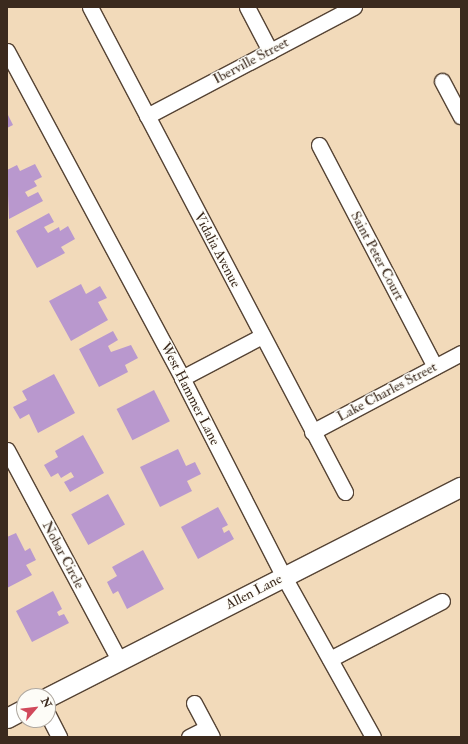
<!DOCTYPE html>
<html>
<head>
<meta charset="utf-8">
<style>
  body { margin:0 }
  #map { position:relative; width:468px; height:744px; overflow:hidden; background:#f2daba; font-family:"IM FELL Double Pica",serif }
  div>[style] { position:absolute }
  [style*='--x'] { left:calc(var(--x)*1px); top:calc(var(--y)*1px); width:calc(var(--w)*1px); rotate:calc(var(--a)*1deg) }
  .building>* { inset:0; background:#b998ce; transform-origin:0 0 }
  .roads { filter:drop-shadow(1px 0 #564435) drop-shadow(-1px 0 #564435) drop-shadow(0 1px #564435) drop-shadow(0 -1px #564435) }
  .minor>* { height:15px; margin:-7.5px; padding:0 7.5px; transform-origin:7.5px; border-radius:7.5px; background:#fff }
  .major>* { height:19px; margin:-9.5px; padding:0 9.5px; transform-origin:9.5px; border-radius:9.5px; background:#fff }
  span { translate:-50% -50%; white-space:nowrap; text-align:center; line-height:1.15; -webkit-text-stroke:3px #fdfcf7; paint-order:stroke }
  .street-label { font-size:14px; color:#3b2a1e }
  .frame { position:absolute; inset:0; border:8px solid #3b2a1e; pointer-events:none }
  .north { position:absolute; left:16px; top:688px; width:40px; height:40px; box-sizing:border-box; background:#fdfcf7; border:1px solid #afa8a0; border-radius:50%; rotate:62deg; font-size:11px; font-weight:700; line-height:16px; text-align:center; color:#3b2a1e }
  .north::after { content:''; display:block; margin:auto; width:14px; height:18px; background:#d1495b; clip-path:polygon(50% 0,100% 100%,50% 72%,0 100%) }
</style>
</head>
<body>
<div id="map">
  <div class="building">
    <div style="clip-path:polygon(7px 113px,13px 125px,7px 128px)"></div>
    <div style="clip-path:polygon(35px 164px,42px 177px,34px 181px,37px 186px,25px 192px,28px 197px,38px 192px,43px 201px,9px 219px,7px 170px,17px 165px,20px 171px)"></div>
    <div style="clip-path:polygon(49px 213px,54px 222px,44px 227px,48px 233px,59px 227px,60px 231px,68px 226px,75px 239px,61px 247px,65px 253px,37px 268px,16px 231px)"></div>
    <div style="clip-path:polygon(81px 284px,86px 294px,100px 286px,107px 298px,98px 302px,108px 320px,71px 341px,49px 301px)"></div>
    <div style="clip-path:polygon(113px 331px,118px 340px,108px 346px,111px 352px,131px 345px,138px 358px,125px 365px,128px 372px,99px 387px,79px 349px)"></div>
    <div style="clip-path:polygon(54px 374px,75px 413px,38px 433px,29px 414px,20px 419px,13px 407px,27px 400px,22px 391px)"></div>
    <div style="left:154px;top:390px;width:35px;height:42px;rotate:63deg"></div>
    <div style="clip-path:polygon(83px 435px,104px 473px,70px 492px,64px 482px,74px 477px,71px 472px,61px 478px,58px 473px,51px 477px,44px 465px,58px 457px,55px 451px)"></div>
    <div style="clip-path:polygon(178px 449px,186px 466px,195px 462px,201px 474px,187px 481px,192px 491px,160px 507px,140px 467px)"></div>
    <div style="left:108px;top:494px;width:35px;height:42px;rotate:61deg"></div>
    <div style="clip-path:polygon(218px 507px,228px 525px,222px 528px,224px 533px,229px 530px,234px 539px,198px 559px,181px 527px)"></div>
    <div style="clip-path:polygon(16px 533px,25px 551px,30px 548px,36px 560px,26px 565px,32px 575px,7px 588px,7px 537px)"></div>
    <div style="clip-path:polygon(143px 550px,164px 589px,127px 609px,118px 591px,113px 594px,107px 582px,117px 576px,112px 567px)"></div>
    <div style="clip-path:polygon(53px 591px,62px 609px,57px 612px,59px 616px,64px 614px,69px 623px,32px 642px,16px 611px)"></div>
  </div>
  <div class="roads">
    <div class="minor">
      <div style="--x:90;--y:7;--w:548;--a:62.27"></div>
      <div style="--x:247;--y:7;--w:50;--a:62.4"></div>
      <div style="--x:7;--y:51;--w:371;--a:61.8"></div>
      <div style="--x:182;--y:378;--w:224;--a:62.9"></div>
      <div style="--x:284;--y:577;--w:183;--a:60.9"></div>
      <div style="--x:442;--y:81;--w:40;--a:62"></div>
      <div style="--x:147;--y:116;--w:234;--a:-27.8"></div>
      <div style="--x:319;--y:145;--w:250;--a:62.4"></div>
      <div style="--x:182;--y:378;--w:90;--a:-27.7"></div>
      <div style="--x:312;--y:432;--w:169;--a:-27.9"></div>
      <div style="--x:7;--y:450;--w:238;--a:61.9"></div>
      <div style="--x:330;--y:659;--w:126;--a:-27.4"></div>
      <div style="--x:194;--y:703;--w:38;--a:62"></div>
      <div style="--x:48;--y:715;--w:25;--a:63"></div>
      <div style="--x:189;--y:737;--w:20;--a:-27"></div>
    </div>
    <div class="major">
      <div style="--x:48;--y:697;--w:463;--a:-27"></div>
      <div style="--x:7;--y:718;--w:19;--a:-28"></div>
    </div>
  </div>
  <div class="street-label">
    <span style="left:251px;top:61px;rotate:-28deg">Iberville Street</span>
    <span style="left:217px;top:250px;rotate:62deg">Vidalia Avenue</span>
    <span style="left:377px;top:256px;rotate:62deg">Saint Peter Court</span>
    <span style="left:387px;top:392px;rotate:-28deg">Lake Charles Street</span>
    <span style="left:190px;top:394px;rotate:63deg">West Hammer Lane</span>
    <span style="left:63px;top:555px;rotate:62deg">Nobar Circle</span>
    <span style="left:254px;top:592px;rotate:-27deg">Allen Lane</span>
  </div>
  <div class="frame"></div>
  <div class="north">N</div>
</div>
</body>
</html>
